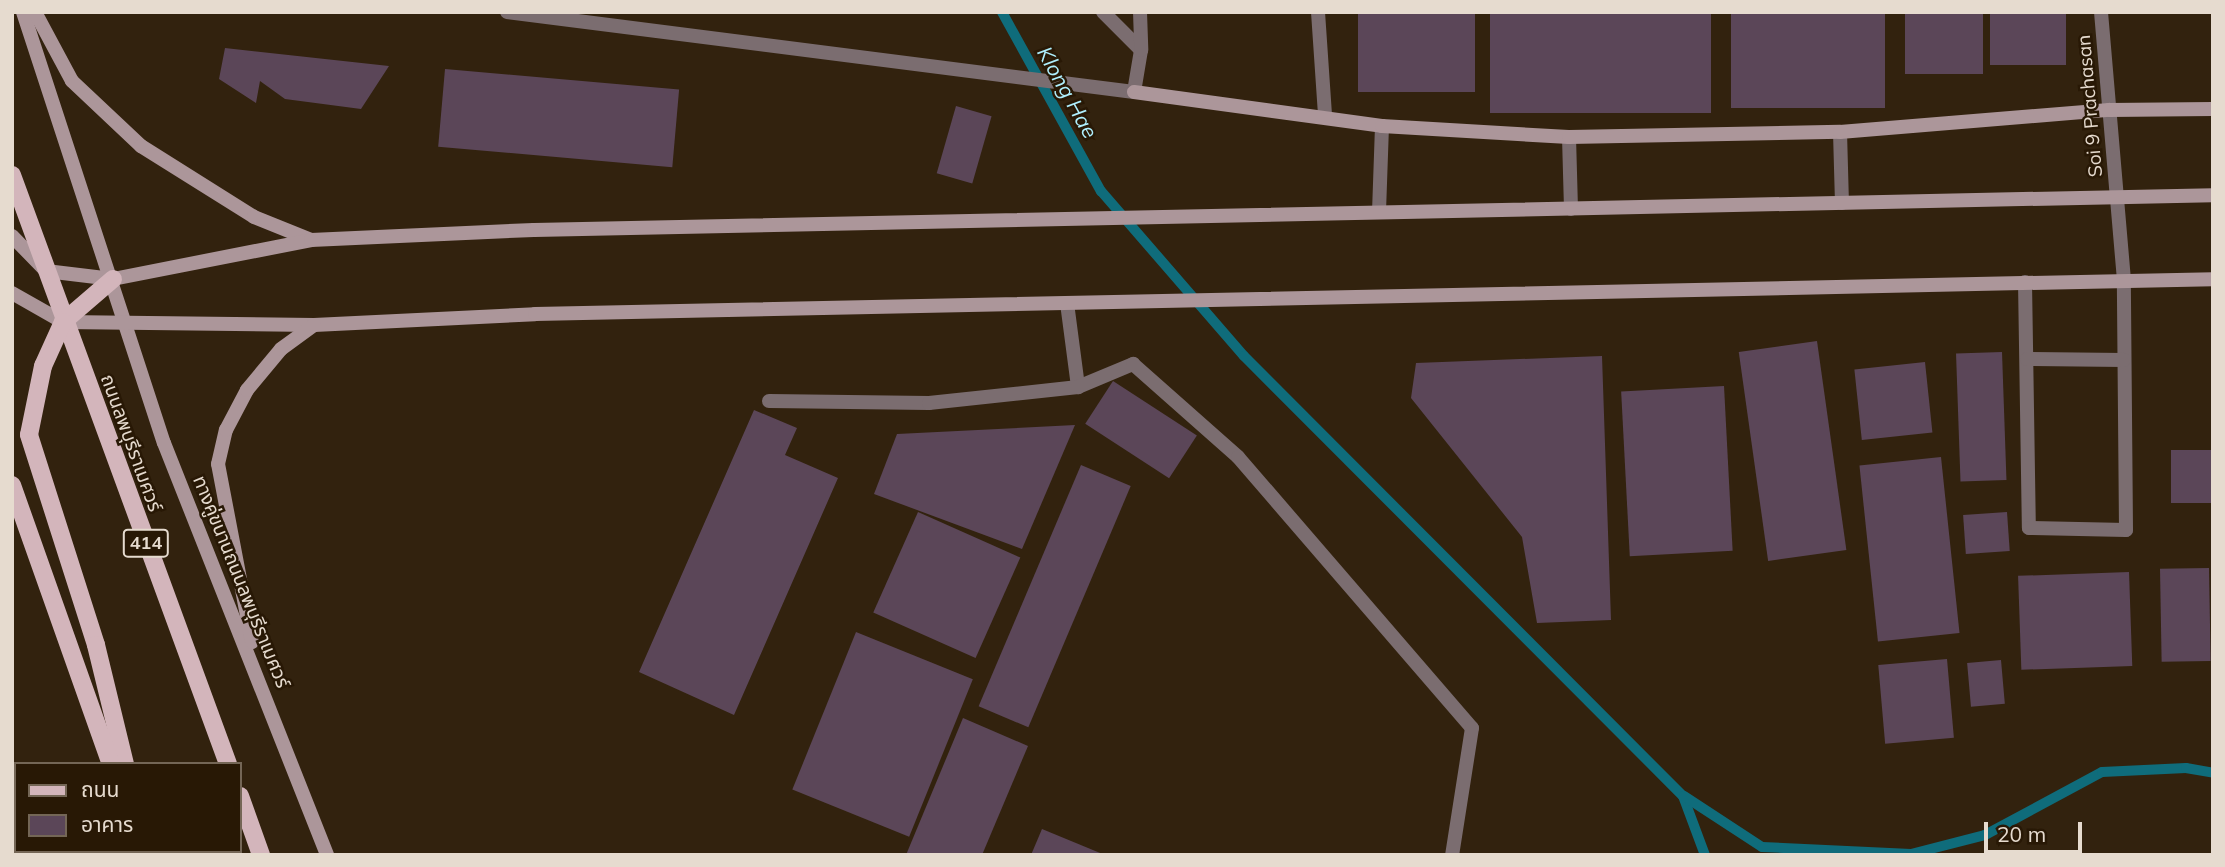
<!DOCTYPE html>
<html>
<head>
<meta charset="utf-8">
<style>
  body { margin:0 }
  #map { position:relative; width:2225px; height:867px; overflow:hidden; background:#32220e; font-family:Mulish,"Noto Sans Thai",sans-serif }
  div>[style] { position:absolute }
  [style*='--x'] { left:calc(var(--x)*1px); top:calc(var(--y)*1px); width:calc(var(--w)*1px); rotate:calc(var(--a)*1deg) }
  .stream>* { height:10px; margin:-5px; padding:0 5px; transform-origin:5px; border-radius:5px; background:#0f6c7b }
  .building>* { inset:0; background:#5b4658; transform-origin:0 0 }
  .lane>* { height:14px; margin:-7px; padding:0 7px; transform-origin:7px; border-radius:7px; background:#7b6d70 }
  .street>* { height:14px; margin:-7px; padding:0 7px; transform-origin:7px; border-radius:7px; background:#7b6d70 }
  .secondary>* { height:14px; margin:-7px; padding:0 7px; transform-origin:7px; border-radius:7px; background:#ac969a }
  .primary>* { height:18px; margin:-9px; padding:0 9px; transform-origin:9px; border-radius:9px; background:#d3b5bb }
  span { translate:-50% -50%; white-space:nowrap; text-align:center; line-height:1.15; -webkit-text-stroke:5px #281805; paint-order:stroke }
  .shield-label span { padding:2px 5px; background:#281805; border:2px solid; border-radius:5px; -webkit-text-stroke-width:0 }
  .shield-label { font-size:18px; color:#e6dbcf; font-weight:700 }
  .street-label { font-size:19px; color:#e6dbcf }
  .water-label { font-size:21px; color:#afeffd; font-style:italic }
  .frame { position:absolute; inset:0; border:14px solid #e6dbcf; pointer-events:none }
  .legend { position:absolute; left:14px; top:762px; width:228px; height:91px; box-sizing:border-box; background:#281805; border:2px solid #746656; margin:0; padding:9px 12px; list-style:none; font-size:21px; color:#e6dbcf }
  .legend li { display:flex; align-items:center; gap:14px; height:35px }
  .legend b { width:35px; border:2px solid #746656 }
  .scale { position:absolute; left:1984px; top:822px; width:98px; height:32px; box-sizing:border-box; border:4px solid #e6dbcf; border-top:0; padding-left:9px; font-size:21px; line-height:24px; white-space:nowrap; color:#e6dbcf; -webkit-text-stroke:5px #281805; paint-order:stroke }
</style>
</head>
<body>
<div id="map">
  <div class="stream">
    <div style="--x:1002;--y:12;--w:205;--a:61.1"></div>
    <div style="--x:1101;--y:191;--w:218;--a:49.1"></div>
    <div style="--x:1244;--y:356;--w:622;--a:45.07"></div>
    <div style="--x:1683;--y:796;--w:63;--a:69.6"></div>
    <div style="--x:1684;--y:796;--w:93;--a:33.2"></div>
    <div style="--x:1762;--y:847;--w:149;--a:2.7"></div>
    <div style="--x:1911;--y:854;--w:76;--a:-14.4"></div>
    <div style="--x:1985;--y:835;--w:133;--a:-28.3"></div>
    <div style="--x:2102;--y:772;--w:84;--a:-2.7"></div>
    <div style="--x:2186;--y:768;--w:27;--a:10"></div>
  </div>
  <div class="building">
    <div style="left:1358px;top:12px;width:117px;height:80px"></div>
    <div style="left:1490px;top:12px;width:221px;height:101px"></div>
    <div style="left:1731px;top:12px;width:154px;height:96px"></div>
    <div style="left:1905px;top:12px;width:78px;height:62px"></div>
    <div style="left:1990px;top:12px;width:76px;height:53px"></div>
    <div style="clip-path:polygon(225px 48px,389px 66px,361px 109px,285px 99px,260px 81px,256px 103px,219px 79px)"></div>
    <div style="left:445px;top:69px;width:235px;height:78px;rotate:5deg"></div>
    <div style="left:956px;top:106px;width:37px;height:70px;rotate:16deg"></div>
    <div style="left:1817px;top:341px;width:211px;height:79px;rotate:82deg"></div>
    <div style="left:2002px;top:352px;width:128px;height:46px;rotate:88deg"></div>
    <div style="clip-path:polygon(1602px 356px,1611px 620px,1537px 623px,1522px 537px,1411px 398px,1416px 363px)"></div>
    <div style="left:1925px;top:362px;width:71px;height:71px;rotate:84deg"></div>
    <div style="left:1113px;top:381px;width:100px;height:51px;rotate:33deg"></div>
    <div style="left:1724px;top:386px;width:165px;height:103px;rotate:87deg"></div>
    <div style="clip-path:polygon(754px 410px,797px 428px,785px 455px,838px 478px,734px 715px,639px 672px)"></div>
    <div style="clip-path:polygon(1075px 425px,1022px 549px,874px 494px,897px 434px)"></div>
    <div style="left:2213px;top:450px;width:53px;height:42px;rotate:90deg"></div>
    <div style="left:1941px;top:457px;width:177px;height:82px;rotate:84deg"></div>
    <div style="left:1081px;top:465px;width:54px;height:262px;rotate:23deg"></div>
    <div style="left:918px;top:512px;width:112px;height:110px;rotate:24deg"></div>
    <div style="left:2007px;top:512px;width:39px;height:44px;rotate:86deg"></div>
    <div style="left:2209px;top:568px;width:93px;height:49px;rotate:89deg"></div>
    <div style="left:2129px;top:572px;width:94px;height:111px;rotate:88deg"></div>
    <div style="left:856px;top:632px;width:126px;height:170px;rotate:22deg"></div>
    <div style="left:1947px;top:659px;width:79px;height:69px;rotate:85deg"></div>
    <div style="left:2001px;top:660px;width:44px;height:34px;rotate:85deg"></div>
    <div style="clip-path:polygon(963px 718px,1028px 746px,982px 855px,906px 855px)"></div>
    <div style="clip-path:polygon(1042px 829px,1105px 855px,1031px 855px)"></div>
  </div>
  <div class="lane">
    <div style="--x:2025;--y:282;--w:246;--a:89.1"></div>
    <div style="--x:2029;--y:528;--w:97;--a:1.2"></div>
    <div style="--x:2126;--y:530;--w:249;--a:-90.5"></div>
    <div style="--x:2027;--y:359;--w:97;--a:0.6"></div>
  </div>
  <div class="street">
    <div style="--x:507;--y:12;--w:632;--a:7.27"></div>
    <div style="--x:1134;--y:92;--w:43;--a:-80.5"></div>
    <div style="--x:1141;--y:50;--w:54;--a:-135"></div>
    <div style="--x:1140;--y:12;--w:38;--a:88"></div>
    <div style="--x:1318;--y:12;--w:104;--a:86.1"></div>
    <div style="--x:2101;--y:12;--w:270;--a:85.1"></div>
    <div style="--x:1840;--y:132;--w:71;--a:88.4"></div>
    <div style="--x:1569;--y:137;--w:72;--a:88.4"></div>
    <div style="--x:1379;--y:212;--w:86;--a:-88"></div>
    <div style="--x:1067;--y:303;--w:85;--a:82.5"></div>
    <div style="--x:769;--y:401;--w:160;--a:0.7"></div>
    <div style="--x:929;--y:403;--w:150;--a:-6.1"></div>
    <div style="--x:1078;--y:387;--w:60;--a:-22.7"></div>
    <div style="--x:1133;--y:364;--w:140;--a:41.5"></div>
    <div style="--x:1238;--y:457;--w:358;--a:49.2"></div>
    <div style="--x:1472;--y:728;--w:129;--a:98.9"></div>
  </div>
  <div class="secondary">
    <div style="--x:23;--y:12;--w:453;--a:71.9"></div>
    <div style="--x:164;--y:443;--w:443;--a:68.4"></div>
    <div style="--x:35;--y:12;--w:78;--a:61.8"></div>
    <div style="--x:72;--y:81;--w:95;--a:43.3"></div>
    <div style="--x:141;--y:146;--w:133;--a:32.1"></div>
    <div style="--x:254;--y:217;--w:61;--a:22"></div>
    <div style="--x:1134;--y:92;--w:250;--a:7.8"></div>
    <div style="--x:1382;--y:126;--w:187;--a:3.4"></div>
    <div style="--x:1569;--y:137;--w:271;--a:-1.1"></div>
    <div style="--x:1840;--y:132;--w:270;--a:-4.7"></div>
    <div style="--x:2109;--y:110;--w:104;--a:-0.6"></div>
    <div style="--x:12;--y:236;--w:49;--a:45.8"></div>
    <div style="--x:46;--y:271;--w:67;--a:6.8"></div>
    <div style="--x:113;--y:279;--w:202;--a:-11.1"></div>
    <div style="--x:311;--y:240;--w:223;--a:-2.6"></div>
    <div style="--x:534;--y:230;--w:1679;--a:-1.19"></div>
    <div style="--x:12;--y:293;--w:59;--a:29.6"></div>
    <div style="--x:63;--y:322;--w:251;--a:0.7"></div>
    <div style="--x:314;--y:325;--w:221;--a:-2.8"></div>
    <div style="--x:535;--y:314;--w:1678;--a:-1.19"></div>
    <div style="--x:252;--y:642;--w:181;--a:-100.8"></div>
    <div style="--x:218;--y:464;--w:35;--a:-77"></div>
    <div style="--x:226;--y:430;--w:45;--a:-62.3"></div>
    <div style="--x:247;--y:390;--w:53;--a:-50.3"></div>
    <div style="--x:281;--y:349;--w:41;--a:-36"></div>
    <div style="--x:12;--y:771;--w:10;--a:66"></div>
    <div style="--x:42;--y:851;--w:4;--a:76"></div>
  </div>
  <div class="primary">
    <div style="--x:12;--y:175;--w:627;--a:69.86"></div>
    <div style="--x:113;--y:279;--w:66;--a:139.3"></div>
    <div style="--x:63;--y:322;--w:48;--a:114.4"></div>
    <div style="--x:43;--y:366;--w:70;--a:101.5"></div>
    <div style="--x:29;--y:435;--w:220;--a:72.3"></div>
    <div style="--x:96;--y:645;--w:122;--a:76.3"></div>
    <div style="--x:12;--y:485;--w:296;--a:70.5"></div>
    <div style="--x:240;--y:796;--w:63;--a:70.4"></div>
    <div style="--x:142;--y:851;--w:4;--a:76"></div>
  </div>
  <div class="shield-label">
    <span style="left:146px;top:543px">414</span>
  </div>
  <div class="street-label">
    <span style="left:2090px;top:106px;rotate:-95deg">Soi 9 Prachasan</span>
    <span style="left:131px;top:443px;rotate:70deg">ถนนลพบุรีราเมศวร์</span>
    <span style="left:241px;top:582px;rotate:68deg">ทางคู่ขนานถนนลพบุรีราเมศวร์</span>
  </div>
  <div class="water-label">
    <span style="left:1068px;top:92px;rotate:61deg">Klong Hae</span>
  </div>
  <div class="frame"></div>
  <ul class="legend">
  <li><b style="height:9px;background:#d3b5bb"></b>ถนน</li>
  <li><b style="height:19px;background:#5b4658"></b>อาคาร</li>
  </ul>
  <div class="scale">20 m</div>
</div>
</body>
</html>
